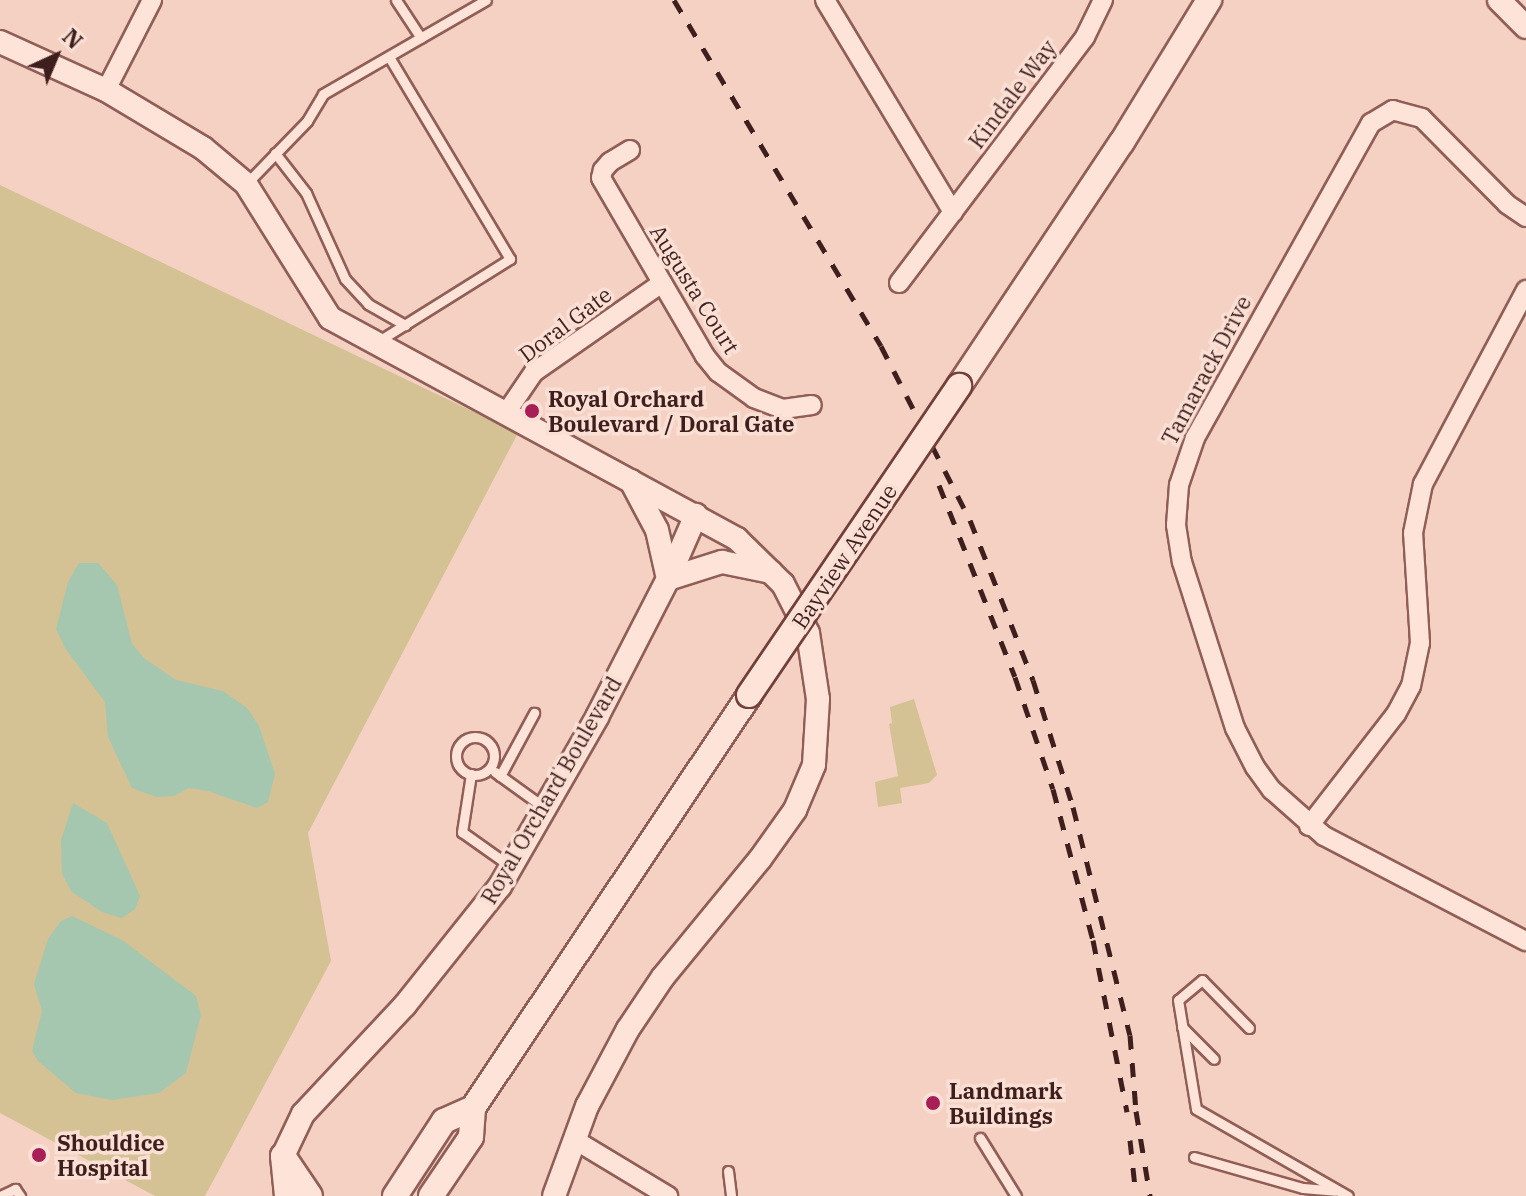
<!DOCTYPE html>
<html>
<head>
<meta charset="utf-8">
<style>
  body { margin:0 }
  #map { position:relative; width:1526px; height:1196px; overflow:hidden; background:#f4d1c3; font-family:"IBM Plex Serif",serif }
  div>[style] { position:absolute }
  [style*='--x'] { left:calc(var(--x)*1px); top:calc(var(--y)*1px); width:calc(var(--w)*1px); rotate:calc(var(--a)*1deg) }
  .green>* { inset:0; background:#d4c295 }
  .water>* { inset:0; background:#a5c6af }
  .roads { filter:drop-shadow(2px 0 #915e57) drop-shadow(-2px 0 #915e57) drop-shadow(0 2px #915e57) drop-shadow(0 -2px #915e57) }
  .service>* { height:9px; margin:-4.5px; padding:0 4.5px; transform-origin:4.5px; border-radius:4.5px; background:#fde3d8 }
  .service>.ring { margin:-4.5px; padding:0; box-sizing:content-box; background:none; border:9px solid #fde3d8; border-radius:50% }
  .minor>* { height:18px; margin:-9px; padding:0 9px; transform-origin:9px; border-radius:9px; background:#fde3d8 }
  .tertiary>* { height:22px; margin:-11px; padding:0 11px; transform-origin:11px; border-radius:11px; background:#fde3d8 }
  .secondary>* { height:24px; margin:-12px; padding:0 12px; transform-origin:12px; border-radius:12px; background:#fde3d8 }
  .rail>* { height:5px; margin-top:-2.5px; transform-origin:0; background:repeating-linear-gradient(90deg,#3f1f1d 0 14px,transparent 0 28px) }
  .bridges { filter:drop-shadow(2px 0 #733f3a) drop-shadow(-2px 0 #733f3a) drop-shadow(0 2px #733f3a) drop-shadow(0 -2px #733f3a) }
  .secondary-bridge>* { height:24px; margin:-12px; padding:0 12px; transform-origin:12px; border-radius:12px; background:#fde3d8 }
  .dots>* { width:22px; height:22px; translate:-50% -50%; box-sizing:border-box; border:4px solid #fadfd4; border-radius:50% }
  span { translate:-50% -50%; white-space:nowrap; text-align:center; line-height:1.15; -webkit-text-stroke:7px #fadfd4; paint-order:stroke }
  .street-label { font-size:22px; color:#3f1f1d }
  .poi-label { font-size:22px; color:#3f1f1d; font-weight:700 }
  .left { translate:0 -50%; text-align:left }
  .north { position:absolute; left:16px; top:16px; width:80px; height:80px; -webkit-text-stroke:6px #fadfd4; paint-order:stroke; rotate:44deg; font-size:22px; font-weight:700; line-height:32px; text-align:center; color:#3f1f1d }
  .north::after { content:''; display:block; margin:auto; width:28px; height:36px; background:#3f1f1d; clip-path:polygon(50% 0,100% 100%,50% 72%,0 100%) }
</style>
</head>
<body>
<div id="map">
  <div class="green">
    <div style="clip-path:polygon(0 185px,518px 433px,308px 833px,331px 961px,205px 1196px,155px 1196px,0 1113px)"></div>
    <div style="clip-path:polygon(914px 699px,937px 775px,929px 783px,900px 788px,902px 803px,878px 807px,875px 782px,898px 776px,889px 724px,892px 723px,890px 707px)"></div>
  </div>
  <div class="water">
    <div style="clip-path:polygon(79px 563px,98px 563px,117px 585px,132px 644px,144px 658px,176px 680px,223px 691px,247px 708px,259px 726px,275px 774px,268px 802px,257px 808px,208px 791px,189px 788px,174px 796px,156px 797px,132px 788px,108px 737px,105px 702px,65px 648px,56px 629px,68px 582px)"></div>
    <div style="clip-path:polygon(73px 803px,107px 823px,140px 896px,135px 909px,122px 918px,102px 912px,72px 892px,62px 874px,61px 840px)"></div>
    <div style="clip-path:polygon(72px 916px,122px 940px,196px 996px,201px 1015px,186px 1073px,159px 1093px,112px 1100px,76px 1093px,38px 1061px,32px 1051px,42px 1011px,34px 984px,48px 939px,61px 921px)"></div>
  </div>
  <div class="roads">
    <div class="service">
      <div style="--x:396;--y:0;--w:45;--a:56.7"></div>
      <div style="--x:275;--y:153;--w:51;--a:52.2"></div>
      <div style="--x:306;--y:193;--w:94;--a:65.6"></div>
      <div style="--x:345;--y:279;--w:34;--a:47"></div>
      <div style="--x:368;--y:304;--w:43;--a:29.6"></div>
      <div style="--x:246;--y:184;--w:88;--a:-45.9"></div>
      <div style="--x:307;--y:121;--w:31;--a:-59"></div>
      <div style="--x:323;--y:94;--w:188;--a:-30"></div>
      <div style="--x:377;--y:342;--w:157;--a:-32"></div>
      <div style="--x:510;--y:259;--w:235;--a:-120.9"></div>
      <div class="ring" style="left:456px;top:737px;width:29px;height:29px"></div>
      <div style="--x:495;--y:772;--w:62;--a:35.8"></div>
      <div style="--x:471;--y:774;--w:59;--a:98.8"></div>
      <div style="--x:462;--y:832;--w:59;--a:35.3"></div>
      <div style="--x:500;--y:776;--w:72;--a:-61.6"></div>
      <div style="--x:1182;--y:1027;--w:45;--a:45"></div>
      <div style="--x:1249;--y:1028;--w:67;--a:-134.4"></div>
      <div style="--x:1202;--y:980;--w:31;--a:140"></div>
      <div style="--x:1178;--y:1000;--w:110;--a:80.6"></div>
      <div style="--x:1196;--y:1109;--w:175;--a:29.8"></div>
      <div style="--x:980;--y:1138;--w:68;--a:58.2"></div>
      <div style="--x:1194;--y:1157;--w:113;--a:15.9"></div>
      <div style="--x:1303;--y:1188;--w:32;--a:5"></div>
      <div style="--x:728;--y:1171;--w:25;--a:83"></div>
      <div style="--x:0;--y:1196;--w:17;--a:-25"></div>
      <div style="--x:15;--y:1189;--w:9;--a:54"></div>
    </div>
    <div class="minor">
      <div style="--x:825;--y:0;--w:248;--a:58.9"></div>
      <div style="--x:106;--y:90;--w:101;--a:-62.9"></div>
      <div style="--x:630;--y:150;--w:23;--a:149"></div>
      <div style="--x:610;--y:162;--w:11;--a:131"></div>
      <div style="--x:603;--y:170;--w:8;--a:104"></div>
      <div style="--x:601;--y:178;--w:206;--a:59.7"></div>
      <div style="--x:705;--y:356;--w:21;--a:51"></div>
      <div style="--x:718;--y:372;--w:44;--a:35.8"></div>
      <div style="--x:754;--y:398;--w:31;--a:21"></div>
      <div style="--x:783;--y:409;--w:29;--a:-8"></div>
      <div style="--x:1526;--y:217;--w:23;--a:-146"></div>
      <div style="--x:1507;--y:204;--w:121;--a:-134.7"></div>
      <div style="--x:1422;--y:118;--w:30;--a:-165"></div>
      <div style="--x:1393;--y:110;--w:26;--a:149"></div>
      <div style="--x:1371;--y:123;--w:361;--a:119.2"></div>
      <div style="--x:1195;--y:438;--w:50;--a:108.8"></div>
      <div style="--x:1179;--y:485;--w:40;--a:94.3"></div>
      <div style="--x:1176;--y:525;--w:37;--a:81"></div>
      <div style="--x:1182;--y:562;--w:174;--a:72.3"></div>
      <div style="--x:1235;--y:728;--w:44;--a:62.9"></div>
      <div style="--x:1255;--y:767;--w:29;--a:54"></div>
      <div style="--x:1272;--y:790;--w:69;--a:41.5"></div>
      <div style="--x:1324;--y:836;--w:228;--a:27.5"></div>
      <div style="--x:899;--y:283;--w:308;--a:-52.9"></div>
      <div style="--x:1085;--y:37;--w:41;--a:-64.1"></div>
      <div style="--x:506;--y:413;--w:50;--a:-55.7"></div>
      <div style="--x:534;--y:372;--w:156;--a:-34.8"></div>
      <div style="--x:1309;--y:826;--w:142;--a:-52.2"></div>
      <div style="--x:1396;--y:714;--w:32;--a:-62"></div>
      <div style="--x:1411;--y:686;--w:44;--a:-78.2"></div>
      <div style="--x:1420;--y:643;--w:110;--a:-93.6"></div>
      <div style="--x:1413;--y:533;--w:50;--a:-78.5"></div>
      <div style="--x:1423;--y:484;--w:220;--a:-62"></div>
      <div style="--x:575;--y:1140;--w:109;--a:31.1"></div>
    </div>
    <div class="tertiary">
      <div style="--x:1499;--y:0;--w:38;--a:45"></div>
      <div style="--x:0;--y:42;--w:116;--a:24.4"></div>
      <div style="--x:106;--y:90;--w:113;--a:30.9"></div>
      <div style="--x:203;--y:148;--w:56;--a:39.9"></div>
      <div style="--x:246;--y:184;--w:158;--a:57.9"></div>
      <div style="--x:330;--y:318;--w:463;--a:28.5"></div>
      <div style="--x:737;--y:539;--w:64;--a:44.4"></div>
      <div style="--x:783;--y:584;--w:55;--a:63"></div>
      <div style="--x:808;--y:633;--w:67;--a:81.4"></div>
      <div style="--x:818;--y:699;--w:66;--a:93.5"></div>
      <div style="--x:814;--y:765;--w:49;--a:112.9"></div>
      <div style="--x:795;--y:810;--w:60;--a:125.5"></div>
      <div style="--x:760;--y:859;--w:153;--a:129.4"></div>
      <div style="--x:663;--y:977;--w:63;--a:123.9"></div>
      <div style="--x:628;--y:1029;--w:87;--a:118"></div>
      <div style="--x:587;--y:1106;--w:96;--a:110.1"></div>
      <div style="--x:631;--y:481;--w:55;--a:62"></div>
      <div style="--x:657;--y:530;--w:50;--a:77.3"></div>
      <div style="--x:668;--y:579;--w:57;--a:-17.5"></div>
      <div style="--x:722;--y:562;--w:50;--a:11.5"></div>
      <div style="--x:283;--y:1156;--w:47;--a:-64.5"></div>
      <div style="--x:303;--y:1114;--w:149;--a:-46.9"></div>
      <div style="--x:405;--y:1005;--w:152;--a:-51.4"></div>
      <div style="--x:500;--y:886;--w:195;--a:-60.1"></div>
      <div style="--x:597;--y:717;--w:155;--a:-62.8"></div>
      <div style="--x:668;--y:579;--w:70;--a:-66.4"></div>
    </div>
    <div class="secondary">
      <div style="--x:959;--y:386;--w:293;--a:-56.3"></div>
      <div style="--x:1122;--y:142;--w:167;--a:-58.5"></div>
      <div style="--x:283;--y:1156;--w:48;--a:56"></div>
      <div style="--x:283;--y:1156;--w:40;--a:84.3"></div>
      <div style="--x:395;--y:1196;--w:90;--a:-56.8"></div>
      <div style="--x:444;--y:1121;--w:32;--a:-24"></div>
      <div style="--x:431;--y:1196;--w:71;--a:-55.9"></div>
      <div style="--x:471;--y:1137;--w:29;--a:-86"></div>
      <div style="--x:473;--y:1108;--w:497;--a:-56.2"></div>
    </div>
  </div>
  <div class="rail">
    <div style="--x:674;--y:0;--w:403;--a:59.1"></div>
    <div style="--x:881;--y:346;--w:195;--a:62.9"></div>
    <div style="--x:970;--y:520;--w:172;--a:68.5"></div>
    <div style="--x:1033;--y:680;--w:133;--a:72.5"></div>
    <div style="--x:1073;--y:807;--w:235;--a:76"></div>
    <div style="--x:1130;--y:1035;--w:76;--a:85.5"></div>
    <div style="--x:1136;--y:1111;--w:86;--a:80.6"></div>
    <div style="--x:939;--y:485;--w:206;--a:68.4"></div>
    <div style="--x:1015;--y:677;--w:118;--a:71.3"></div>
    <div style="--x:1053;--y:789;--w:156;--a:75.2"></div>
    <div style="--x:1093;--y:940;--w:175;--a:78.8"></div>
    <div style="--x:1130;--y:1140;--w:56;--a:83.9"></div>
  </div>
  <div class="bridges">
    <div class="secondary-bridge">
      <div style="--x:749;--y:695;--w:374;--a:-55.8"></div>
    </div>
  </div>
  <div class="dots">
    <div style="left:532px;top:411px;background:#a81e57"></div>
    <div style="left:933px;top:1103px;background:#a81e57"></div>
    <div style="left:39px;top:1155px;background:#a81e57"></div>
  </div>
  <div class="street-label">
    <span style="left:1012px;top:94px;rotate:-53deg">Kindale Way</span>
    <span style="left:695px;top:289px;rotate:58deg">Augusta Court</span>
    <span style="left:565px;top:324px;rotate:-37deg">Doral Gate</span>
    <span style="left:1206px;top:370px;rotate:-62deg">Tamarack Drive</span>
    <span style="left:844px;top:556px;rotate:-56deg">Bayview Avenue</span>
    <span style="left:551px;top:790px;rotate:-60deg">Royal Orchard Boulevard</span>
  </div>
  <div class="poi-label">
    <span class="left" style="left:548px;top:411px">Royal Orchard<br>Boulevard / Doral Gate</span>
    <span class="left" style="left:949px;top:1103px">Landmark<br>Buildings</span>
    <span class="left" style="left:57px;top:1155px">Shouldice<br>Hospital</span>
  </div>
  <div class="north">N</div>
</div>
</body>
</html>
